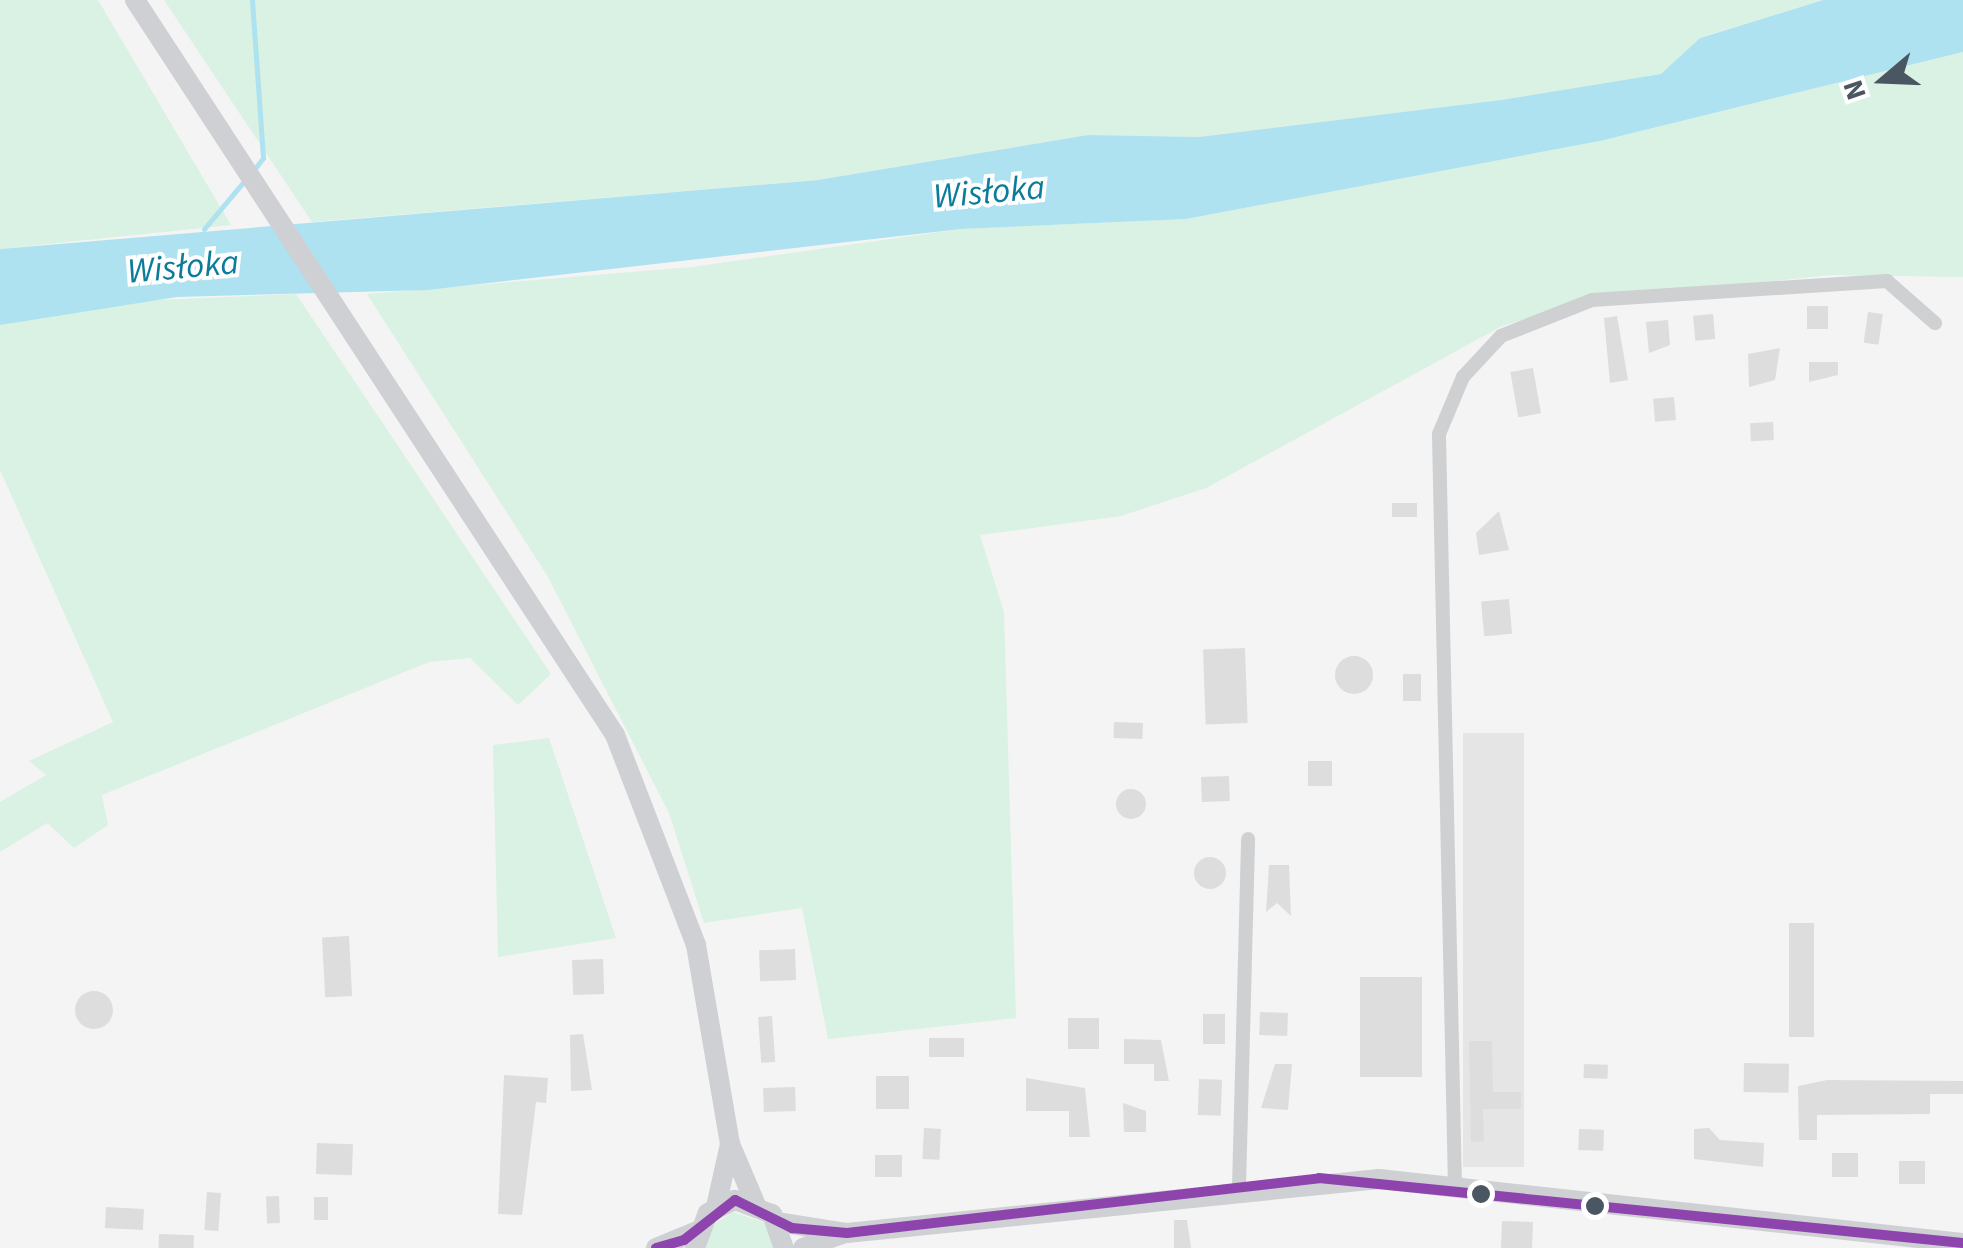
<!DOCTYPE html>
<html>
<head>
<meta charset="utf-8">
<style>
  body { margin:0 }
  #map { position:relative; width:1963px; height:1248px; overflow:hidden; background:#f4f4f4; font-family:"Source Sans 3",sans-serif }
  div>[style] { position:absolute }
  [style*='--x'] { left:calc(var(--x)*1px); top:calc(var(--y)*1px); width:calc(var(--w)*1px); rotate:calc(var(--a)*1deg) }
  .education>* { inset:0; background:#e6e5e6; transform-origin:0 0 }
  .green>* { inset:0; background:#d9f2e3 }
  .water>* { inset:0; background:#aee2f0 }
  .stream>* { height:5px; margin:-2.5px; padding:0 2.5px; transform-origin:2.5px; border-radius:2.5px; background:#aee2f0 }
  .building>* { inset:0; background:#ddddde; transform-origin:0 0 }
  .round { border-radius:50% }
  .street>* { height:14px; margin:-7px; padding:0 7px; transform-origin:7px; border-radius:7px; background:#ced0d2 }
  .secondary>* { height:20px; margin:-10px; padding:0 10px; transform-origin:10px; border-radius:10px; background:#ced0d4 }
  .bus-1>* { height:10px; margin:-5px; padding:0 5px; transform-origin:5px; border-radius:5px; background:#8e44ad }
  .dots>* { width:28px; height:28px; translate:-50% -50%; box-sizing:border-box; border:5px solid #fff; border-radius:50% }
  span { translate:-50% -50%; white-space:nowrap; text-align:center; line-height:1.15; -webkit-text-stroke:8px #fff; paint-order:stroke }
  .water-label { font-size:35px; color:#0c7c9b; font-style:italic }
  .north { position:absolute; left:1833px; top:30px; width:100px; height:100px; -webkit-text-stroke:8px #fff; paint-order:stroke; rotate:251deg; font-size:28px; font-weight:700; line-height:40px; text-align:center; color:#4a5661 }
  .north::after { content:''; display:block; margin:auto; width:35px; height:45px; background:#4a5661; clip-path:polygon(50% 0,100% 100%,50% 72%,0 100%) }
</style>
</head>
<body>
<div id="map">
  <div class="education">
    <div style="left:1463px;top:733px;width:61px;height:434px"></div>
  </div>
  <div class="green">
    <div style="clip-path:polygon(0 0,98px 0,231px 225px,0 249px)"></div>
    <div style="clip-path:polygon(164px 0,1823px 0,1701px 37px,1662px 74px,1501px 100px,1199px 137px,1088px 135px,818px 180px,312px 222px)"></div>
    <div style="clip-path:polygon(1963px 52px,1963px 277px,1830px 275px,1592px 300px,1502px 326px,1206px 488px,1121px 516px,980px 535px,1004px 612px,1016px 1018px,828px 1039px,802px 908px,704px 923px,669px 813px,548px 577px,367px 294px,692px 267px,961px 229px,1186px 219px,1600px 141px)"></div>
    <div style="clip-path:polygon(296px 294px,551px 674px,518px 705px,470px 658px,429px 662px,102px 795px,108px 825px,74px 848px,47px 823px,0 852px,0 802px,46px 775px,29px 761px,113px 722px,0 470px,0 325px,135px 301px)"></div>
    <div style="clip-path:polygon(549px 738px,616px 938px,498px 957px,493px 745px)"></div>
    <div style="clip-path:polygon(733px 1212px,765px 1223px,773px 1248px,706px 1248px,712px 1225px)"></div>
  </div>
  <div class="water">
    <div style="clip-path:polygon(1823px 0,1963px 0,1963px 52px,1600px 141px,1186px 219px,961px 229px,427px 290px,177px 297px,0 325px,0 249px,818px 180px,1088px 135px,1199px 137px,1501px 100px,1661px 74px,1700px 38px)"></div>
  </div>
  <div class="stream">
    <div style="--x:252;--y:0;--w:158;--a:86"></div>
    <div style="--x:263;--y:158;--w:18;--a:128"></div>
    <div style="--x:204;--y:229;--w:64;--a:-50.1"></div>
  </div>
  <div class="building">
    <div style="left:1828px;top:306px;width:23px;height:21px;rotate:90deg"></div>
    <div style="left:1868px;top:312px;width:15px;height:31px;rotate:8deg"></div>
    <div style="left:1713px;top:314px;width:25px;height:20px;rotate:85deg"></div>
    <div style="clip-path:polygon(1617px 316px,1628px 380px,1610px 383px,1604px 318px)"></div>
    <div style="clip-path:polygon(1668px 320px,1670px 345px,1649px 353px,1646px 322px)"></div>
    <div style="clip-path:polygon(1780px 348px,1775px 380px,1749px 387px,1748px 354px)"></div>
    <div style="clip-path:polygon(1809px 362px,1838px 362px,1838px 375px,1809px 382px)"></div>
    <div style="left:1533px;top:368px;width:46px;height:23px;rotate:80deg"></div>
    <div style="left:1674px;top:397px;width:23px;height:21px;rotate:85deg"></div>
    <div style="left:1773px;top:422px;width:18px;height:23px;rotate:87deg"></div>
    <div style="left:1417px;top:503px;width:14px;height:25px;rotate:90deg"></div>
    <div style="clip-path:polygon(1499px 511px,1509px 550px,1479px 555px,1476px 533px)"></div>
    <div style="left:1509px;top:599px;width:35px;height:28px;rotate:85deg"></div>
    <div style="left:1245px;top:648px;width:75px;height:42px;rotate:88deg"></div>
    <div class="round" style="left:1335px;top:656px;width:38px;height:38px"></div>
    <div style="left:1403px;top:674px;width:18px;height:27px"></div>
    <div style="left:1114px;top:722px;width:29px;height:16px;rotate:2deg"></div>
    <div style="left:1308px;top:761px;width:24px;height:25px"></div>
    <div style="left:1229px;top:776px;width:25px;height:28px;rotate:88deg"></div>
    <div class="round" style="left:1116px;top:789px;width:30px;height:30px"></div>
    <div class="round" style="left:1194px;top:857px;width:32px;height:32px"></div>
    <div style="clip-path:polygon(1269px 865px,1289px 865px,1291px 916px,1277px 903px,1266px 912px)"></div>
    <div style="left:1789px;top:923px;width:25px;height:114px"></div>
    <div style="left:349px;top:936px;width:60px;height:27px;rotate:87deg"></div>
    <div style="left:795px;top:949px;width:31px;height:36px;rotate:88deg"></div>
    <div style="left:603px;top:959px;width:35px;height:31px;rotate:88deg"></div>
    <div style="left:1360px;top:977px;width:62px;height:100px"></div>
    <div class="round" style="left:75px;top:991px;width:38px;height:38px"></div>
    <div style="left:1260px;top:1012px;width:28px;height:23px;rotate:2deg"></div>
    <div style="left:1203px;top:1014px;width:22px;height:30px"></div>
    <div style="left:772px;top:1016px;width:46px;height:14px;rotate:86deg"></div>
    <div style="left:1068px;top:1018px;width:31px;height:31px"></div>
    <div style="clip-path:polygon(583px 1034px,592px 1090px,571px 1091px,570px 1035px)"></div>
    <div style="left:964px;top:1038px;width:19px;height:35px;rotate:90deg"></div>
    <div style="clip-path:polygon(1124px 1039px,1161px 1040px,1169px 1081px,1154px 1081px,1154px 1064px,1124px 1064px)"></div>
    <div style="clip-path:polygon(1469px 1041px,1492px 1041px,1493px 1092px,1521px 1092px,1521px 1109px,1483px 1109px,1484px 1141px,1471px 1142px)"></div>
    <div style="left:1744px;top:1063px;width:45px;height:29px;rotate:1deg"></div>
    <div style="clip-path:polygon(1275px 1064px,1292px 1064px,1288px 1110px,1261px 1108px)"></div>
    <div style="left:1584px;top:1064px;width:24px;height:14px;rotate:2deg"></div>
    <div style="clip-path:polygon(504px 1075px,548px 1078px,546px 1103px,536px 1102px,522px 1215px,498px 1214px)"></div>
    <div style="left:876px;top:1076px;width:33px;height:33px"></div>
    <div style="clip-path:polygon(1026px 1078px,1085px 1088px,1090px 1137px,1069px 1137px,1069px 1111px,1026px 1111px)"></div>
    <div style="left:1199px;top:1079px;width:23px;height:36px;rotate:2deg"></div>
    <div style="clip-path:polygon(1827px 1080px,1963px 1081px,1963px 1094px,1930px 1094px,1930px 1114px,1817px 1115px,1817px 1140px,1799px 1140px,1798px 1086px)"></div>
    <div style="left:795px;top:1087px;width:24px;height:32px;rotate:88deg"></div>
    <div style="clip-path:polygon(1123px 1103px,1146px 1111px,1146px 1132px,1124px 1132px)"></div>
    <div style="left:924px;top:1128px;width:17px;height:31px;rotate:3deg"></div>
    <div style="clip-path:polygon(1709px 1128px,1720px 1140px,1764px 1143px,1763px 1167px,1694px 1159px,1694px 1129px)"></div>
    <div style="left:1579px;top:1129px;width:25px;height:21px;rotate:2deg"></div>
    <div style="left:317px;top:1143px;width:36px;height:31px;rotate:2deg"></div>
    <div style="left:1832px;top:1153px;width:26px;height:24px"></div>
    <div style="left:875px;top:1155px;width:27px;height:22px"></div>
    <div style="left:1925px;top:1161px;width:23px;height:26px;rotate:90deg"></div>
    <div style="left:207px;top:1192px;width:14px;height:38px;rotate:4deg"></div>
    <div style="left:279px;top:1196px;width:27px;height:13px;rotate:88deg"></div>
    <div style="left:314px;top:1197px;width:14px;height:23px"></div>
    <div style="left:106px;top:1207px;width:38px;height:21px;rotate:3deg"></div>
    <div style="clip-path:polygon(1174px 1220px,1187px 1220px,1191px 1248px,1174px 1248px)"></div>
    <div style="left:1502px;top:1221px;width:31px;height:27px;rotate:2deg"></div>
    <div style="left:159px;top:1234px;width:35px;height:14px;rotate:2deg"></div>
  </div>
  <div class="street">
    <div style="--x:1239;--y:1187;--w:348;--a:-88.5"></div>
    <div style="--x:1455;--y:1187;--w:753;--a:-91.22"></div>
    <div style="--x:1439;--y:434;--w:62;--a:-67.2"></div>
    <div style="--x:1463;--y:377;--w:56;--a:-47.2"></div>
    <div style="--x:1501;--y:336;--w:98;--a:-21.6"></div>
    <div style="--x:1592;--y:300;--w:296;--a:-3.7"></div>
    <div style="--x:1887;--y:281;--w:64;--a:41.2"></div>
  </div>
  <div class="secondary">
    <div style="--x:135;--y:0;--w:878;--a:56.85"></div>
    <div style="--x:615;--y:735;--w:225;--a:68.9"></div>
    <div style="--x:696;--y:945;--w:202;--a:80.3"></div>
    <div style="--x:730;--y:1144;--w:64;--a:67"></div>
    <div style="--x:716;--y:1207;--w:65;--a:-77.5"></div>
    <div style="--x:778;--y:1222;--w:70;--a:9.1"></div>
    <div style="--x:847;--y:1233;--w:535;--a:-5.8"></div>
    <div style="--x:1379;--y:1179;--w:587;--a:6.25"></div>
    <div style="--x:656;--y:1248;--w:44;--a:-22.5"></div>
    <div style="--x:695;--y:1248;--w:37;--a:-70"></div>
    <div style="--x:708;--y:1213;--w:30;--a:-26"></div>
    <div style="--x:735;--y:1200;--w:40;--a:21"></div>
    <div style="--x:772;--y:1214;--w:36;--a:71"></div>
    <div style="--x:803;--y:1248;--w:45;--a:-19.7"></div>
  </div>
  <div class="bus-1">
    <div style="--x:656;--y:1248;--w:29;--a:-16"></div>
    <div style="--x:684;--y:1240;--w:65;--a:-38.1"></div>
    <div style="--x:735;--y:1200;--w:64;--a:26.2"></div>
    <div style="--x:792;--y:1228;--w:55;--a:5.2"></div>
    <div style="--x:847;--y:1233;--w:475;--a:-6.6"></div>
    <div style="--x:1319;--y:1178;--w:647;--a:5.76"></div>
  </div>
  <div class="dots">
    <div style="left:1481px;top:1194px;background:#4a5661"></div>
    <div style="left:1595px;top:1206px;background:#4a5661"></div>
  </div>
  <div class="water-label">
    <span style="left:989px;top:192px;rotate:-5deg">Wisłoka</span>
    <span style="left:183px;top:267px;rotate:-5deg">Wisłoka</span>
  </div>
  <div class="north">N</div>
</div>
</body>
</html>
